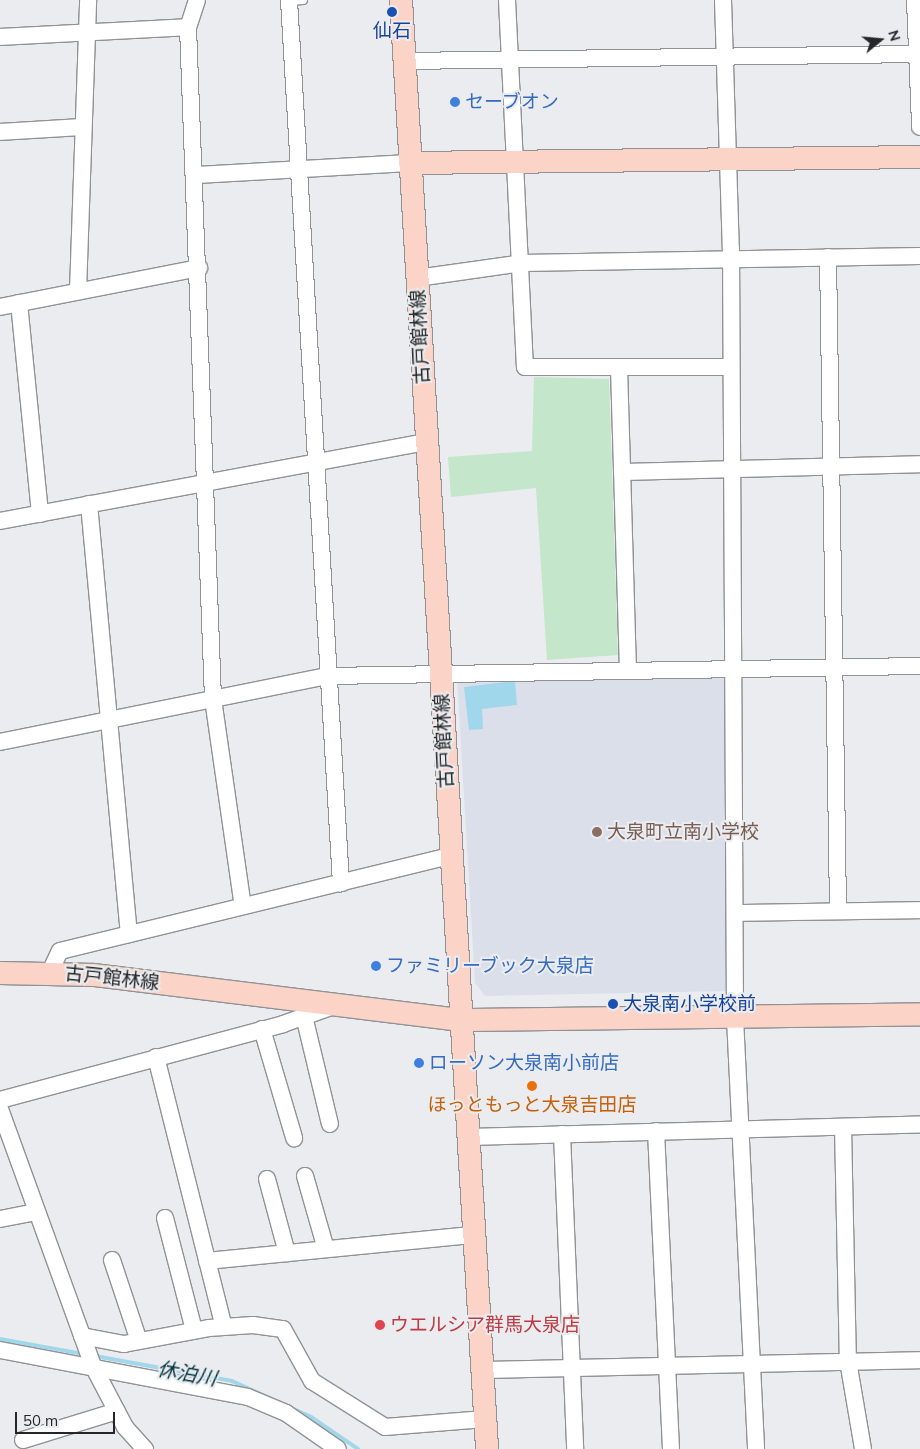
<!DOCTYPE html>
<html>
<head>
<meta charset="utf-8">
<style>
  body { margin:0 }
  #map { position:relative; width:920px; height:1449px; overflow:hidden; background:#eaecef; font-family:Mulish,"Noto Sans JP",sans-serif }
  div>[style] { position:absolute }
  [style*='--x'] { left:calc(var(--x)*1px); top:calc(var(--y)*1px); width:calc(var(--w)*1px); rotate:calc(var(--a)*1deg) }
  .built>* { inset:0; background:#dbdfe9 }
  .green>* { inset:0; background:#c4e6ca }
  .water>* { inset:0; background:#a0d7ea }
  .stream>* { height:4px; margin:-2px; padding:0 2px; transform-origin:2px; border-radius:2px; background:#a0d7ea }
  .roads { filter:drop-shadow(1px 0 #919295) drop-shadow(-1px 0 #919295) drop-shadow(0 1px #919295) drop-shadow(0 -1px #919295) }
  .lane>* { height:8px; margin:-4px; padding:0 4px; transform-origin:4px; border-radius:4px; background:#fff }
  .street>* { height:16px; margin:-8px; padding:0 8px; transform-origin:8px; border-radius:8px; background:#fff }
  .secondary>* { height:22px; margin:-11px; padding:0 11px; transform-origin:11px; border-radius:11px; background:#fcd3c7 }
  .dots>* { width:14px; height:14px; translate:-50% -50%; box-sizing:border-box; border:2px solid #eaecef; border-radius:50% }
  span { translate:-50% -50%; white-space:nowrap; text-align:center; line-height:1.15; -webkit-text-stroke:4px #eaecef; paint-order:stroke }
  .transit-label { font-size:19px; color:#164399 }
  .left { translate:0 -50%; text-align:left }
  .shop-label { font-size:19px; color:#366cbe }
  .street-label { font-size:19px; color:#252627 }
  .education-label { font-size:19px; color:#785e54 }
  .food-label { font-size:19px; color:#c56008 }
  .health-label { font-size:19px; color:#be3a42 }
  .water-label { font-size:20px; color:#003442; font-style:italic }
  .north { position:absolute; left:855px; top:15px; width:50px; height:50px; -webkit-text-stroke:4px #eaecef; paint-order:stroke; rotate:73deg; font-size:14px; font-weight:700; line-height:20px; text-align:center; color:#252627 }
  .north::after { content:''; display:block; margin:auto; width:18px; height:22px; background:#252627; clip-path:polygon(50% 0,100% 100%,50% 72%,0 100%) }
  .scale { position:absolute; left:15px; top:1412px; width:100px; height:22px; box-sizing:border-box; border:2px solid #252627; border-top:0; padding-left:6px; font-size:15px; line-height:18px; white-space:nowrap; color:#252627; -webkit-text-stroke:4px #eaecef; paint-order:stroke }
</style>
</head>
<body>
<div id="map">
  <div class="built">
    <div style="clip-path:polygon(721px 675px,726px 680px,728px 991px,485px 996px,475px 983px,457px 679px)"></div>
  </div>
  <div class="green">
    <div style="clip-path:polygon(534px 377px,609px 379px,618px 655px,547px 660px,536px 488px,451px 497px,448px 457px,532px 451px)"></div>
  </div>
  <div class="water">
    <div style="clip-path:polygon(515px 681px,517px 705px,482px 709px,483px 729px,469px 730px,464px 687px)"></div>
  </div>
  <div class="stream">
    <div style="--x:0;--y:1339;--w:84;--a:10.2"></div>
    <div style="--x:95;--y:1356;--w:139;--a:10.3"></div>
    <div style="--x:232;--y:1381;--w:87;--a:24.5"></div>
    <div style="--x:311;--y:1417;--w:57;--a:34.2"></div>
  </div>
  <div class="roads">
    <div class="lane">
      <div style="--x:289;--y:1;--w:14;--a:-4"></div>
    </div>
    <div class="street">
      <div style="--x:197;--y:0;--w:28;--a:108"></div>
      <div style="--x:188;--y:27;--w:672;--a:87.87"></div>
      <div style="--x:213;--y:699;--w:209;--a:81.8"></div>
      <div style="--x:289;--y:0;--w:885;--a:86.63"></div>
      <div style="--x:507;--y:0;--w:367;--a:87.2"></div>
      <div style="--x:525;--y:367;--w:204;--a:0"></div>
      <div style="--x:723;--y:0;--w:249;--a:88.2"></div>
      <div style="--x:731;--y:249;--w:769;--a:89.7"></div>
      <div style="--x:735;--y:1018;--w:432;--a:87.2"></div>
      <div style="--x:915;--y:0;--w:127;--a:87.7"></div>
      <div style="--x:0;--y:37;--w:188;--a:-3"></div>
      <div style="--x:404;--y:61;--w:516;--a:-0.78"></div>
      <div style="--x:0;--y:132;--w:82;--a:-3.5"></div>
      <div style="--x:196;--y:175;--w:214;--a:-3.2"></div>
      <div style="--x:828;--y:257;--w:654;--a:89.12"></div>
      <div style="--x:417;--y:278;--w:106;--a:-8.1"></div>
      <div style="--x:522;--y:263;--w:398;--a:-1"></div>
      <div style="--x:78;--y:291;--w:291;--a:-88"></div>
      <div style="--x:19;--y:303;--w:212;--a:84.3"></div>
      <div style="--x:0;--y:307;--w:203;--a:-11.1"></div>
      <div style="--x:619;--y:368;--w:300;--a:88.3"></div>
      <div style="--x:622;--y:472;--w:298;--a:-1.5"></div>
      <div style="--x:89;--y:504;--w:432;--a:84.7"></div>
      <div style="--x:0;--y:521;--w:434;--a:-10.5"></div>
      <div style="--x:0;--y:742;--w:335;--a:-11.4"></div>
      <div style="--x:328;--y:676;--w:592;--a:-0.97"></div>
      <div style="--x:735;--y:913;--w:185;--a:-0.9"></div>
      <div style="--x:50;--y:972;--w:23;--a:-65"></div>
      <div style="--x:60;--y:951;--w:402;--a:-13.7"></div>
      <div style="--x:304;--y:1016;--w:111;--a:76.5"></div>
      <div style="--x:262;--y:1029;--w:114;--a:73.6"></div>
      <div style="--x:156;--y:1057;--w:278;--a:75.9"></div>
      <div style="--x:0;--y:1100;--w:293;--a:-15"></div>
      <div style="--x:283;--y:1024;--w:54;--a:-19.4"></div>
      <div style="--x:0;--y:1109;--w:273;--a:70.1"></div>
      <div style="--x:93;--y:1366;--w:69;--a:62.3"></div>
      <div style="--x:125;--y:1427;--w:30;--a:48"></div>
      <div style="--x:843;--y:1127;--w:234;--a:88.8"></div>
      <div style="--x:848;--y:1361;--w:89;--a:80.3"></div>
      <div style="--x:656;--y:1131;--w:318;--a:87.3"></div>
      <div style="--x:562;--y:1134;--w:315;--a:87.6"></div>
      <div style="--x:468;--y:1137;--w:452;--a:-1.6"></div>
      <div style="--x:305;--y:1176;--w:76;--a:74"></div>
      <div style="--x:267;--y:1179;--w:77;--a:74.9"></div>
      <div style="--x:165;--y:1218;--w:116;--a:75.5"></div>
      <div style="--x:0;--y:1219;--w:36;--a:-11"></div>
      <div style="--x:112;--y:1260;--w:85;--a:71.6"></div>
      <div style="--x:207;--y:1261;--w:268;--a:-5.6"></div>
      <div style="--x:82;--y:1336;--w:43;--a:10.8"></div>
      <div style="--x:124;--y:1344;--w:86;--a:-10.7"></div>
      <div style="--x:209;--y:1328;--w:44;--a:-3.9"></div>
      <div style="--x:253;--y:1325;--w:30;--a:8"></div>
      <div style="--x:283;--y:1329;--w:60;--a:60.9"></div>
      <div style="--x:312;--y:1381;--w:86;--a:32.2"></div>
      <div style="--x:385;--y:1427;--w:100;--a:-4.6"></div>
      <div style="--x:0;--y:1350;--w:252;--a:10.7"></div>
      <div style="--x:248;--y:1397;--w:41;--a:22.8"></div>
      <div style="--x:286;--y:1413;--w:63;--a:34.7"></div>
      <div style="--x:482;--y:1370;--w:438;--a:-1.3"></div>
      <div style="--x:23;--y:1440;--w:98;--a:-17.1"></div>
    </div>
    <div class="secondary">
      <div style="--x:401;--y:0;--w:1452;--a:86.6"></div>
      <div style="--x:410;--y:163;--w:510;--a:-0.67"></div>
      <div style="--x:0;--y:973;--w:94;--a:1.2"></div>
      <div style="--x:94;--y:975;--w:369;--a:7"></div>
      <div style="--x:460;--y:1020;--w:460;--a:-0.7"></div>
    </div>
  </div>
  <div class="dots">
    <div style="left:392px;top:12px;background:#1a4fb4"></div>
    <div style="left:455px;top:102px;background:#3f7fe0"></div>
    <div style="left:597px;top:832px;background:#8d6e63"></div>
    <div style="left:376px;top:966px;background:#3f7fe0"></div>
    <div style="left:613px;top:1004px;background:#1a4fb4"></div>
    <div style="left:419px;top:1063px;background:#3f7fe0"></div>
    <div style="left:532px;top:1086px;background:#e8710a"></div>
    <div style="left:380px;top:1325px;background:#e0444e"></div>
  </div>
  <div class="transit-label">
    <span style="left:392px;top:31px">仙石</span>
    <span class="left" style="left:623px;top:1004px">大泉南小学校前</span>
  </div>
  <div class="shop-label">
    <span class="left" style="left:465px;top:102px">セーブオン</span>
    <span class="left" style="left:386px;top:966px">ファミリーブック大泉店</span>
    <span class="left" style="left:429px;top:1063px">ローソン大泉南小前店</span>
  </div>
  <div class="street-label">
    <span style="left:420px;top:337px;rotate:-93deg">古戸館林線</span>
    <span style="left:444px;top:741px;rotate:-93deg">古戸館林線</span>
    <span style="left:112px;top:978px;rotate:6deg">古戸館林線</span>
  </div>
  <div class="education-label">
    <span class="left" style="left:607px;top:832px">大泉町立南小学校</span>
  </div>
  <div class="food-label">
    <span style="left:532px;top:1105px">ほっともっと大泉吉田店</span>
  </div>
  <div class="health-label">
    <span class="left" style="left:390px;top:1325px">ウエルシア群馬大泉店</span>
  </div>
  <div class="water-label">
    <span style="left:187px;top:1373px;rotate:10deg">休泊川</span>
  </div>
  <div class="north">N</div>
  <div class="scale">50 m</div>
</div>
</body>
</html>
